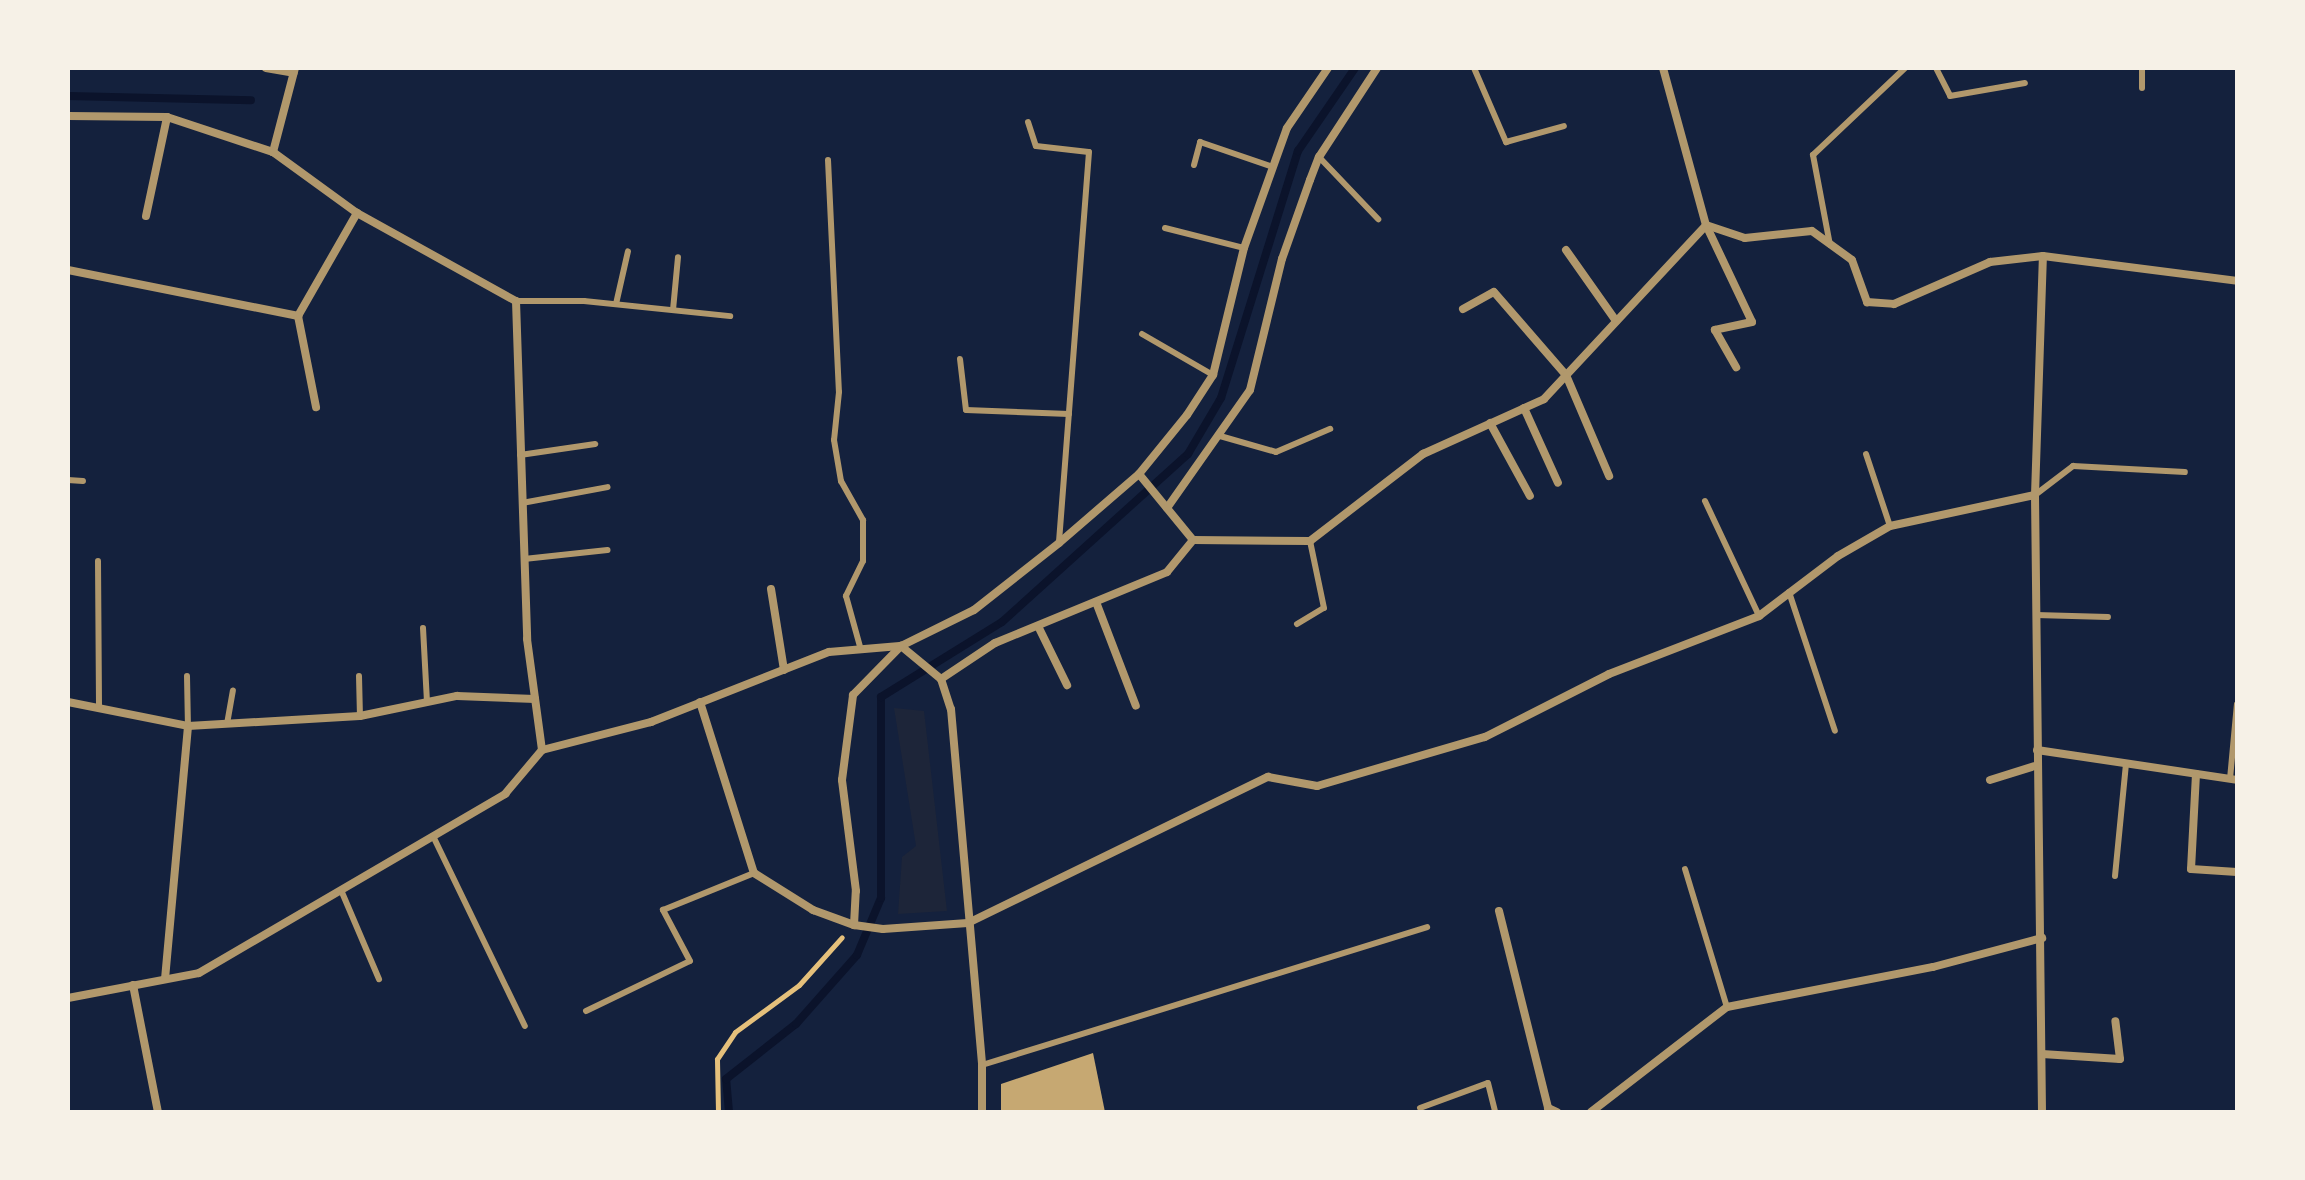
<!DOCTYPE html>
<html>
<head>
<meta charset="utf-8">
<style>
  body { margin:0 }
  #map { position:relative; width:2305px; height:1180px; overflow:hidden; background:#14213d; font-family:"Titillium Web",sans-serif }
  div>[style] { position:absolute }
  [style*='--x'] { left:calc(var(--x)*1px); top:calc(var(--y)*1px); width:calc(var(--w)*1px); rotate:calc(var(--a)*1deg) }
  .green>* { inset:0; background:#1d2539 }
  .stream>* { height:8px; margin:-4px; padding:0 4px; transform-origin:4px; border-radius:4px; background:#0b132b }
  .building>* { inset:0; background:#c6a872 }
  .path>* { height:5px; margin:-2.5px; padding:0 2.5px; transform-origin:2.5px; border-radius:2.5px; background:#e5c07b }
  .service>* { height:6px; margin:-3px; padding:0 3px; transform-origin:3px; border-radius:3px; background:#b1986c }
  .minor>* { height:8px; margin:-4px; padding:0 4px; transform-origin:4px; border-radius:4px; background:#b1986c }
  span { translate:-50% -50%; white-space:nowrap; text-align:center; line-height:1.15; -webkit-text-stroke:8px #f6f1e7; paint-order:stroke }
  .frame { position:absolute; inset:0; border:70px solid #f6f1e7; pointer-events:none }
</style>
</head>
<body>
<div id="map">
  <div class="green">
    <div style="clip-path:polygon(894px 708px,924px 711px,947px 911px,898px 914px,902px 857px,916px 846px)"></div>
  </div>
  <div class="stream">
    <div style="--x:68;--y:96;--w:183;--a:1.3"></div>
    <div style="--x:729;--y:1112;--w:33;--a:-95"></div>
    <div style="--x:726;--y:1079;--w:89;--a:-38.2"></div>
    <div style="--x:796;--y:1024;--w:92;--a:-48.5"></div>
    <div style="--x:857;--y:955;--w:62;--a:-67.2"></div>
    <div style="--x:881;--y:898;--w:201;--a:-90"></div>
    <div style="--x:881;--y:697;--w:142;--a:-31.8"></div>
    <div style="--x:1002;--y:622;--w:251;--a:-42.1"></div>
    <div style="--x:1188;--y:454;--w:65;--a:-59.5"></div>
    <div style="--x:1221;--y:398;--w:259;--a:-72.7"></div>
    <div style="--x:1298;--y:151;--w:101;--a:-55.5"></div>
  </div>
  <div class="building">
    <div style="clip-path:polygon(1093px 1053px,1105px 1112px,1001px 1112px,1001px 1084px)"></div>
  </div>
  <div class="path">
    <div style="--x:718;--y:1112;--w:53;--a:-91.1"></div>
    <div style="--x:717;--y:1059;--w:32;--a:-56"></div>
    <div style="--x:735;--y:1032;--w:79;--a:-36.3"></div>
    <div style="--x:799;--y:985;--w:64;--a:-48.1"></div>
  </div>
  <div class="service">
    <div style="--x:1474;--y:68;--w:81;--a:66.6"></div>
    <div style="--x:1506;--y:142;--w:60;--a:-15.4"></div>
    <div style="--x:1936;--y:68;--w:31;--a:63"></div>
    <div style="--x:1950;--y:96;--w:76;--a:-9.8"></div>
    <div style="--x:2142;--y:68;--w:20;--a:90"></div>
    <div style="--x:1028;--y:122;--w:25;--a:72"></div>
    <div style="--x:1036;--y:146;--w:53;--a:6.5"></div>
    <div style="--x:1089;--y:152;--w:392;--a:94.4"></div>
    <div style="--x:1319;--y:157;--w:86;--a:46.4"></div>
    <div style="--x:828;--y:160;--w:232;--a:87.3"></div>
    <div style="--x:839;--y:392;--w:48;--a:95.9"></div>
    <div style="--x:834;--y:440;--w:42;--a:80.3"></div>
    <div style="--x:841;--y:481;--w:45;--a:60.6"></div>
    <div style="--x:863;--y:520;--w:41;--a:90"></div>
    <div style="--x:863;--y:561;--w:39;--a:116"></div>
    <div style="--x:846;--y:596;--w:56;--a:74.5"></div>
    <div style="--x:1194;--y:165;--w:24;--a:-75"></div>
    <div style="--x:1200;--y:142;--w:77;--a:18.9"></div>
    <div style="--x:1165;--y:228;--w:81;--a:14.2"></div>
    <div style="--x:1830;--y:245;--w:92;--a:-100.7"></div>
    <div style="--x:1813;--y:155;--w:127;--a:-43.4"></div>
    <div style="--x:516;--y:301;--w:68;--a:0"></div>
    <div style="--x:584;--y:301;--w:147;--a:5.9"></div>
    <div style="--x:616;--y:304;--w:54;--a:-77.2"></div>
    <div style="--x:673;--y:310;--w:53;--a:-84.6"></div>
    <div style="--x:1142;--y:334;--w:82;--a:30"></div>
    <div style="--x:960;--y:359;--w:51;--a:83.3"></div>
    <div style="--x:966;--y:410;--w:103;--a:2.2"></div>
    <div style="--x:1220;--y:436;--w:58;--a:15.9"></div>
    <div style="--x:1276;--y:452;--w:59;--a:-23.1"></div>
    <div style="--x:1866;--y:454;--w:76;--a:71.6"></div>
    <div style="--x:520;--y:455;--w:76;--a:-8.3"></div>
    <div style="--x:68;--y:480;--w:15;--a:4"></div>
    <div style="--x:2035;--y:495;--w:48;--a:-37.3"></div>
    <div style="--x:2073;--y:466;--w:112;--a:3.1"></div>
    <div style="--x:1705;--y:501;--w:127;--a:64.8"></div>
    <div style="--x:522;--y:503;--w:87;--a:-10.5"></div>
    <div style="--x:524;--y:559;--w:84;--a:-6.1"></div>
    <div style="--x:98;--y:561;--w:146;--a:89.6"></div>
    <div style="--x:1789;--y:592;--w:146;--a:71.7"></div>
    <div style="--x:2036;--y:615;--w:72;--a:1.6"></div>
    <div style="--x:1297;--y:624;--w:31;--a:-31"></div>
    <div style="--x:1324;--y:608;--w:68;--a:-101.8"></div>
    <div style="--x:423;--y:628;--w:74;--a:86.9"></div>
    <div style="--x:187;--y:676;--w:50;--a:88.9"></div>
    <div style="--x:359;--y:676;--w:40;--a:88.6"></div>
    <div style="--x:227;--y:724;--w:34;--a:-80"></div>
    <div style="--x:2230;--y:779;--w:75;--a:-84.7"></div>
    <div style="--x:433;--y:836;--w:211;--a:64.2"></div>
    <div style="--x:1685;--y:869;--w:144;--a:73.1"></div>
    <div style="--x:2115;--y:876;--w:113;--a:-84.4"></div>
    <div style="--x:341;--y:890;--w:97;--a:66.9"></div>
    <div style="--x:586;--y:1011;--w:115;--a:-25.7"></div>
    <div style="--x:690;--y:961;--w:58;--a:-117.9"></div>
    <div style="--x:663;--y:910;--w:98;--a:-22.1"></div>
    <div style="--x:982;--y:1065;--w:466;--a:-17.2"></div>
    <div style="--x:1420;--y:1108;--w:72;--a:-20.2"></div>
    <div style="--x:1488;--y:1083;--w:30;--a:76"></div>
  </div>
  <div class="minor">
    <div style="--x:266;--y:68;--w:28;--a:10"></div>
    <div style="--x:295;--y:68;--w:87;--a:104.7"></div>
    <div style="--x:273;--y:152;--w:104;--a:36"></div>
    <div style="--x:357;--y:213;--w:182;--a:29"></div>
    <div style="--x:516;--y:301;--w:338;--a:88.1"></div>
    <div style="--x:527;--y:639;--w:112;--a:82.3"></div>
    <div style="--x:1663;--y:68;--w:163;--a:74.7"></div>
    <div style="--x:1706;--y:225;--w:107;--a:64.6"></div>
    <div style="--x:1752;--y:322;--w:38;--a:168"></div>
    <div style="--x:1715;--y:330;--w:43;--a:60.4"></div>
    <div style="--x:68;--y:116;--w:99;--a:0.6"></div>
    <div style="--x:167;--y:117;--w:112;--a:18.3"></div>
    <div style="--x:146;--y:216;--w:101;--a:-78"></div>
    <div style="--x:1566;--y:250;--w:87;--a:54.8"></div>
    <div style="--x:68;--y:270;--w:235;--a:11.3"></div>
    <div style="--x:298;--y:316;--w:119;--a:-60.2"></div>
    <div style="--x:1463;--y:309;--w:35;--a:-29"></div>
    <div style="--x:1494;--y:292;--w:110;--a:49.1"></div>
    <div style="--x:1566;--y:375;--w:110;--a:66.9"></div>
    <div style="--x:298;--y:316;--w:93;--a:78.8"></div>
    <div style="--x:1524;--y:408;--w:82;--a:65.6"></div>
    <div style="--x:1490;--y:423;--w:83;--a:61.3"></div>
    <div style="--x:1139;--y:474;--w:85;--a:50.7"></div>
    <div style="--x:1167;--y:508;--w:144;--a:-54.9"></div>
    <div style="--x:1250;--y:390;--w:135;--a:-76.3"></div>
    <div style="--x:1282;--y:259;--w:84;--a:-70.5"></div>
    <div style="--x:1310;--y:180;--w:25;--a:-69"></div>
    <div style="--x:1319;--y:157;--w:106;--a:-56.9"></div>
    <div style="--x:1193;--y:540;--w:117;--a:0.5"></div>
    <div style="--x:1310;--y:541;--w:143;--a:-37.6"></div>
    <div style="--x:1423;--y:454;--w:133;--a:-24.4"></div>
    <div style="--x:1544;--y:399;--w:238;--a:-47"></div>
    <div style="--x:1706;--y:225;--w:41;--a:18.4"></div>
    <div style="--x:1745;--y:238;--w:67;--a:-6"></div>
    <div style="--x:1812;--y:231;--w:49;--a:35.9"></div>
    <div style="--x:1852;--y:260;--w:45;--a:70.3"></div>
    <div style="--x:1867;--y:302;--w:27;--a:4"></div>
    <div style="--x:1894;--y:304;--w:105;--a:-23.6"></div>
    <div style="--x:1990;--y:262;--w:53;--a:-6.5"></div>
    <div style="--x:2043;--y:256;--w:196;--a:7.3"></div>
    <div style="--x:771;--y:589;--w:82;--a:80.9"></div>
    <div style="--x:1096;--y:602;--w:111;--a:69"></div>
    <div style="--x:1038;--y:626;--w:66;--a:63.8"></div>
    <div style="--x:901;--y:646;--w:52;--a:39.5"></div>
    <div style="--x:941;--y:679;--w:32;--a:72"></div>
    <div style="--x:951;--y:709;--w:357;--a:85"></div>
    <div style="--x:982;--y:1065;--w:47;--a:90"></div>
    <div style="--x:941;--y:679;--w:65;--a:-33.7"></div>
    <div style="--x:995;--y:643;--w:186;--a:-22.4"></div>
    <div style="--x:1167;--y:572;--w:41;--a:-50.9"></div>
    <div style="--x:68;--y:702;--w:122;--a:11.3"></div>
    <div style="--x:188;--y:726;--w:172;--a:-3.3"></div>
    <div style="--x:360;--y:716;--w:99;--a:-11.7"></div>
    <div style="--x:457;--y:696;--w:78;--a:2.2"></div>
    <div style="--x:700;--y:702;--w:179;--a:72.5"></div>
    <div style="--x:754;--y:873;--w:70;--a:32.1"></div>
    <div style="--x:813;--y:910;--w:44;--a:20.1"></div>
    <div style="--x:854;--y:925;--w:29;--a:8"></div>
    <div style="--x:883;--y:929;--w:85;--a:-4"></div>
    <div style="--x:968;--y:923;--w:334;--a:-26"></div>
    <div style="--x:1268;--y:777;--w:50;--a:10.4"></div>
    <div style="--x:1317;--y:786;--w:175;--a:-16.3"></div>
    <div style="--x:1485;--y:737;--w:139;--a:-26.9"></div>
    <div style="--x:1609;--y:674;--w:161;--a:-21.1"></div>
    <div style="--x:1759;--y:616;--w:99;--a:-37.2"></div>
    <div style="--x:1838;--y:556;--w:60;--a:-30"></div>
    <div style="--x:1890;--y:526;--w:148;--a:-12.1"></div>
    <div style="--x:2037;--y:750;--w:202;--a:8.5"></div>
    <div style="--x:2196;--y:774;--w:95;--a:93"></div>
    <div style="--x:2191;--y:869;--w:46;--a:3.7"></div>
    <div style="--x:1990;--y:780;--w:50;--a:-17.4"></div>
    <div style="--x:1499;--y:911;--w:203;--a:76"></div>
    <div style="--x:1548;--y:1108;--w:10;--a:24"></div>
    <div style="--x:854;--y:925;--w:34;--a:-87"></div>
    <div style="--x:856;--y:891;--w:112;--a:-97.2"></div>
    <div style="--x:842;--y:780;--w:86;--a:-82.6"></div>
    <div style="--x:853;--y:695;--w:69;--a:-45.6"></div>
    <div style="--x:901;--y:646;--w:81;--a:-26.3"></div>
    <div style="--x:974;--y:610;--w:108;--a:-38.2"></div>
    <div style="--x:1059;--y:543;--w:106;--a:-40.8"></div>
    <div style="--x:1139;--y:474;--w:76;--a:-50.9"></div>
    <div style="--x:1187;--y:415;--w:48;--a:-57"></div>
    <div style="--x:1213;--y:375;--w:131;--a:-76.3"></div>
    <div style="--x:1244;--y:248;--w:127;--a:-70.3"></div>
    <div style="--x:1287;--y:128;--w:73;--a:-55.7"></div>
    <div style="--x:165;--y:979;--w:254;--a:-84.8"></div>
    <div style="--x:133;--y:985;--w:129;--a:78.9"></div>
    <div style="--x:68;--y:998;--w:133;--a:-10.8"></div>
    <div style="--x:199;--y:973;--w:355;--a:-30.3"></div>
    <div style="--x:505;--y:794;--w:57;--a:-49.9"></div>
    <div style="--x:542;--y:750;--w:113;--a:-14.4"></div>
    <div style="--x:651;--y:722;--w:191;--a:-21.5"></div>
    <div style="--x:829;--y:652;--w:71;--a:-4.8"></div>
    <div style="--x:2042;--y:1054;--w:78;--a:3.7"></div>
    <div style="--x:2120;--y:1059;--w:38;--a:-97"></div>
    <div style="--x:1591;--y:1112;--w:172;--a:-37.7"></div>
    <div style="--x:1727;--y:1007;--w:210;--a:-11"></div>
    <div style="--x:1933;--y:967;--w:113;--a:-14.9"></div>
    <div style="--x:2042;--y:1112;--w:617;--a:-90.65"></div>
    <div style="--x:2035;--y:495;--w:239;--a:-88.1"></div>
  </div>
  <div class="frame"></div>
</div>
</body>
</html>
